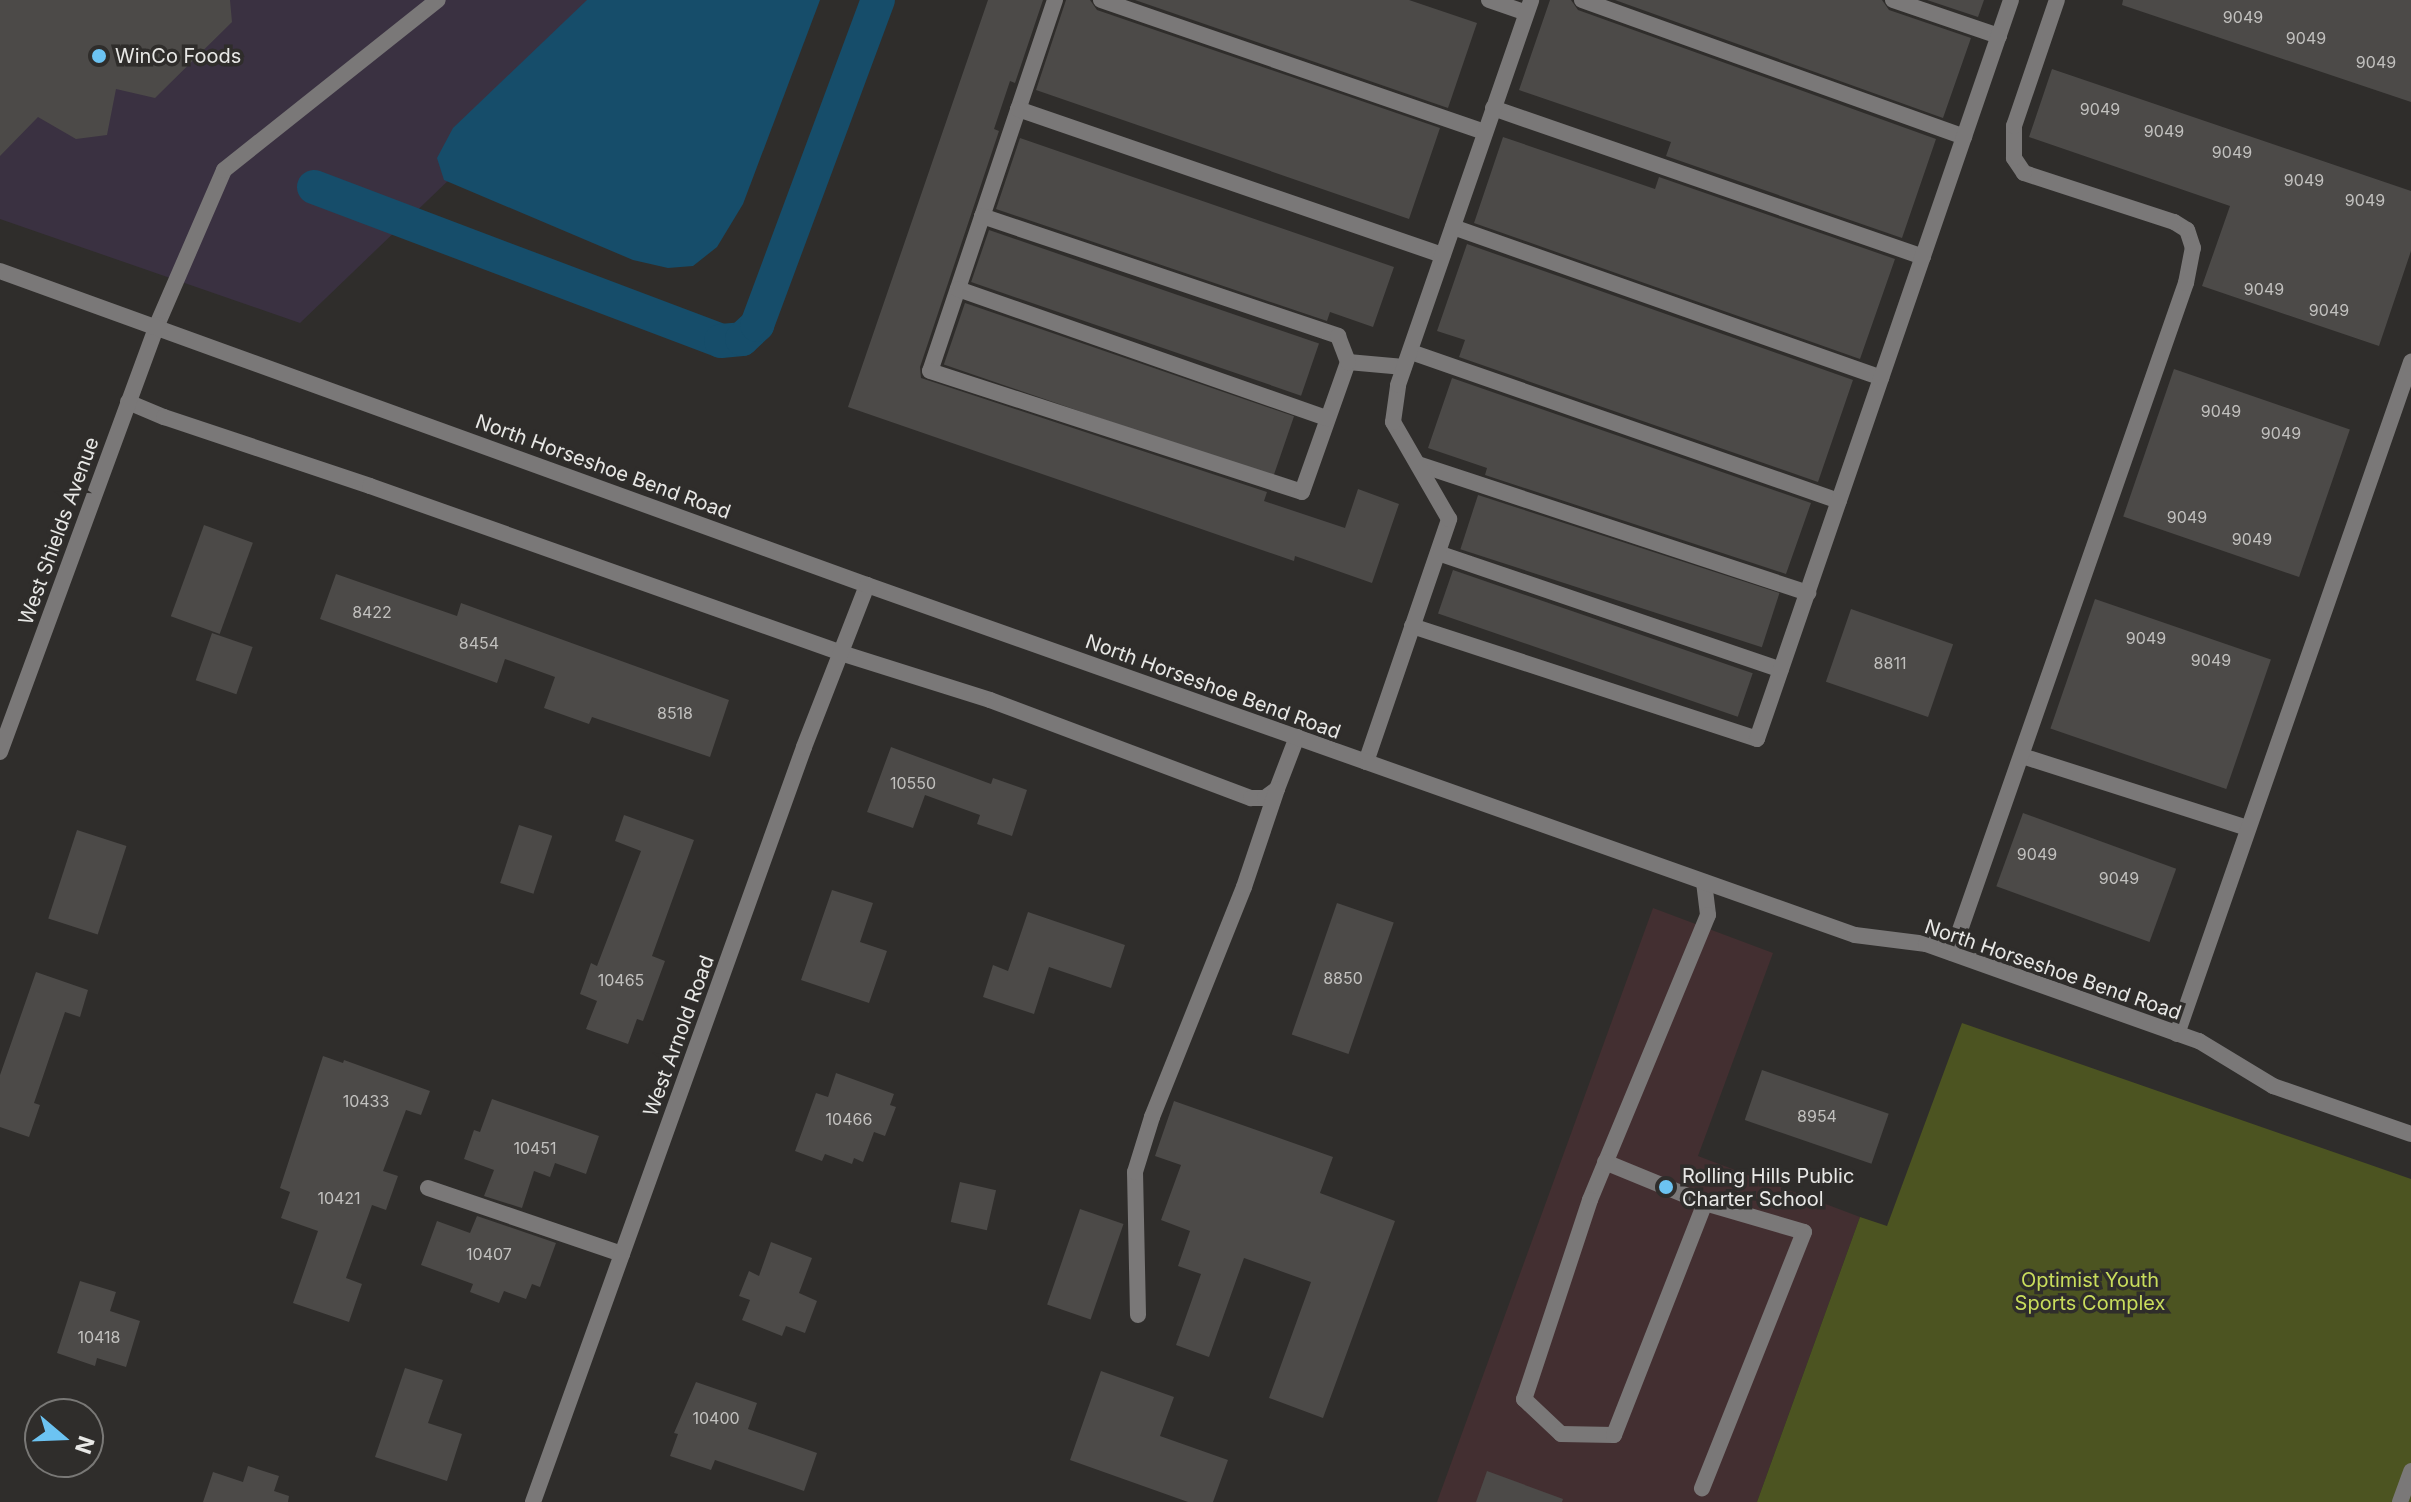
<!DOCTYPE html>
<html>
<head>
<meta charset="utf-8">
<style>
  body { margin:0 }
  #map { position:relative; width:2411px; height:1502px; overflow:hidden; background:#2f2d2b; font-family:Inter,sans-serif }
  div>[style] { position:absolute }
  [style*='--x'] { left:calc(var(--x)*1px); top:calc(var(--y)*1px); width:calc(var(--w)*1px); rotate:calc(var(--a)*1deg) }
  .commercial>* { inset:0; background:#3a3141 }
  .education>* { inset:0; background:#432f31 }
  .green>* { inset:0; background:#4c5421 }
  .water>* { inset:0; background:#164d6a }
  .canal>* { height:34px; margin:-17px; padding:0 17px; transform-origin:17px; border-radius:17px; background:#164d6a }
  .building>* { inset:0; background:#4c4a48; transform-origin:0 0 }
  .service>* { height:16px; margin:-8px; padding:0 8px; transform-origin:8px; border-radius:8px; background:#7a7878 }
  .minor>* { height:16px; margin:-8px; padding:0 8px; transform-origin:8px; border-radius:8px; background:#7a7878 }
  .tertiary>* { height:16px; margin:-8px; padding:0 8px; transform-origin:8px; border-radius:8px; background:#7a7878 }
  .dots>* { width:22px; height:22px; translate:-50% -50%; box-sizing:border-box; border:4px solid #2f2d2b; border-radius:50% }
  span { translate:-50% -50%; white-space:nowrap; text-align:center; line-height:1.15; -webkit-text-stroke:7px #2f2d2b; paint-order:stroke }
  .number-label { font-size:16px; color:#c1c0be }
  .number-label span { -webkit-text-stroke-width:0 }
  .poi-label { font-size:20px; color:#e8e8e6 }
  .left { translate:0 -50%; text-align:left }
  .street-label { font-size:20px; color:#e8e8e6 }
  .park-label { font-size:20px; color:#c9dd5c }
  .north { position:absolute; left:24px; top:1398px; width:80px; height:80px; box-sizing:border-box; background:#2f2d2b; border:2px solid #797876; border-radius:50%; rotate:109deg; font-size:22px; font-weight:700; line-height:32px; text-align:center; color:#e8e8e6 }
  .north::after { content:''; display:block; margin:auto; width:28px; height:36px; background:#6cc3f2; clip-path:polygon(50% 0,100% 100%,50% 72%,0 100%) }
</style>
</head>
<body>
<div id="map">
  <div class="commercial">
    <div style="clip-path:polygon(0 0,636px 0,300px 323px,0 219px)"></div>
  </div>
  <div class="education">
    <div style="clip-path:polygon(1653px 908px,1773px 953px,1698px 1156px,1860px 1217px,1757px 1502px,1437px 1502px)"></div>
  </div>
  <div class="green">
    <div style="clip-path:polygon(1962px 1023px,2411px 1179px,2411px 1502px,1757px 1502px,1860px 1217px,1887px 1226px)"></div>
  </div>
  <div class="water">
    <div style="clip-path:polygon(587px 0,820px 0,743px 204px,717px 247px,693px 266px,668px 268px,633px 260px,444px 180px,437px 158px,453px 128px)"></div>
  </div>
  <div class="canal">
    <div style="--x:314;--y:187;--w:435;--a:20.7"></div>
    <div style="--x:721;--y:341;--w:21;--a:-5"></div>
    <div style="--x:742;--y:339;--w:21;--a:-43"></div>
    <div style="--x:757;--y:325;--w:347;--a:-69.6"></div>
  </div>
  <div class="building">
    <div style="clip-path:polygon(0 0,230px 0,232px 22px,155px 98px,116px 89px,107px 135px,76px 139px,38px 117px,0 156px)"></div>
    <div style="clip-path:polygon(988px 0,1043px 0,1015px 83px,1010px 81px,994px 129px,999px 131px,920px 367px,921px 378px,1267px 492px,1264px 501px,1345px 528px,1358px 489px,1399px 504px,1372px 583px,1295px 556px,1294px 561px,848px 407px)"></div>
    <div style="clip-path:polygon(1066px 0,1090px 0,1097px 10px,1440px 128px,1409px 219px,1036px 90px)"></div>
    <div style="clip-path:polygon(1135px 0,1409px 0,1477px 23px,1448px 108px)"></div>
    <div style="clip-path:polygon(1550px 0,1571px 0,1578px 10px,1936px 139px,1902px 238px,1666px 156px,1671px 142px,1519px 90px)"></div>
    <div style="clip-path:polygon(1615px 0,1882px 0,1889px 10px,1971px 38px,1943px 118px)"></div>
    <div style="clip-path:polygon(1927px 0,1984px 0,1978px 17px)"></div>
    <div style="clip-path:polygon(2123px 0,2411px 0,2411px 102px,2122px 5px)"></div>
    <div style="clip-path:polygon(2052px 69px,2411px 191px,2411px 251px,2379px 346px,2202px 286px,2230px 206px,2029px 137px)"></div>
    <div style="clip-path:polygon(1503px 137px,1655px 189px,1659px 177px,1895px 259px,1860px 359px,1474px 223px)"></div>
    <div style="clip-path:polygon(1020px 138px,1394px 267px,1373px 327px,1330px 312px,1327px 321px,996px 209px)"></div>
    <div style="left:989px;top:230px;width:349px;height:55px;rotate:19deg"></div>
    <div style="clip-path:polygon(1467px 244px,1853px 380px,1818px 482px,1459px 357px,1465px 340px,1437px 331px)"></div>
    <div style="left:965px;top:303px;width:348px;height:65px;rotate:19deg"></div>
    <div style="left:2174px;top:369px;width:186px;height:156px;rotate:19deg"></div>
    <div style="clip-path:polygon(1452px 378px,1811px 503px,1786px 574px,1485px 475px,1487px 468px,1428px 448px)"></div>
    <div style="left:1478px;top:495px;width:317px;height:57px;rotate:18deg"></div>
    <div style="left:204px;top:525px;width:52px;height:97px;rotate:20deg"></div>
    <div style="left:1453px;top:570px;width:317px;height:46px;rotate:19deg"></div>
    <div style="clip-path:polygon(336px 574px,457px 616px,461px 603px,729px 700px,710px 757px,592px 717px,589px 724px,544px 708px,555px 677px,505px 659px,497px 683px,320px 619px)"></div>
    <div style="left:2095px;top:599px;width:186px;height:137px;rotate:19deg"></div>
    <div style="left:1851px;top:609px;width:108px;height:77px;rotate:19deg"></div>
    <div style="left:212px;top:633px;width:43px;height:50px;rotate:19deg"></div>
    <div style="clip-path:polygon(891px 747px,991px 784px,993px 778px,1027px 790px,1012px 836px,977px 824px,980px 815px,925px 795px,913px 828px,867px 812px)"></div>
    <div style="left:2023px;top:813px;width:163px;height:78px;rotate:20deg"></div>
    <div style="clip-path:polygon(624px 815px,694px 840px,652px 956px,665px 961px,643px 1021px,637px 1019px,628px 1044px,586px 1029px,597px 1001px,580px 994px,591px 963px,597px 966px,641px 851px,615px 841px)"></div>
    <div style="left:519px;top:825px;width:35px;height:61px;rotate:18deg"></div>
    <div style="left:77px;top:830px;width:52px;height:93px;rotate:18deg"></div>
    <div style="clip-path:polygon(832px 890px,873px 903px,860px 942px,887px 951px,869px 1003px,801px 980px)"></div>
    <div style="left:1337px;top:903px;width:60px;height:139px;rotate:19deg"></div>
    <div style="clip-path:polygon(1028px 912px,1125px 945px,1111px 988px,1049px 967px,1034px 1014px,983px 997px,993px 965px,1008px 971px)"></div>
    <div style="clip-path:polygon(36px 972px,88px 990px,80px 1017px,65px 1012px,34px 1103px,40px 1105px,29px 1137px,0 1127px,0 1075px)"></div>
    <div style="clip-path:polygon(323px 1056px,343px 1063px,344px 1060px,430px 1091px,421px 1115px,406px 1110px,383px 1171px,398px 1176px,386px 1210px,372px 1205px,346px 1278px,362px 1284px,349px 1322px,293px 1303px,318px 1231px,281px 1218px,290px 1192px,280px 1188px)"></div>
    <div style="left:1762px;top:1070px;width:134px;height:53px;rotate:19deg"></div>
    <div style="clip-path:polygon(836px 1073px,894px 1094px,890px 1105px,896px 1107px,885px 1136px,874px 1132px,863px 1162px,854px 1158px,852px 1164px,825px 1154px,822px 1161px,795px 1151px,816px 1093px,828px 1097px)"></div>
    <div style="clip-path:polygon(492px 1099px,599px 1136px,586px 1174px,555px 1163px,550px 1177px,534px 1171px,522px 1208px,484px 1196px,494px 1170px,464px 1159px,474px 1130px,480px 1132px)"></div>
    <div style="clip-path:polygon(1174px 1101px,1333px 1157px,1320px 1193px,1395px 1221px,1323px 1418px,1269px 1398px,1311px 1282px,1244px 1258px,1209px 1357px,1176px 1345px,1201px 1274px,1178px 1266px,1190px 1231px,1161px 1220px,1181px 1165px,1155px 1156px)"></div>
    <div style="left:960px;top:1182px;width:37px;height:41px;rotate:13deg"></div>
    <div style="left:1080px;top:1209px;width:46px;height:101px;rotate:19deg"></div>
    <div style="clip-path:polygon(477px 1216px,556px 1243px,540px 1287px,532px 1284px,526px 1299px,504px 1291px,499px 1303px,470px 1292px,473px 1284px,421px 1265px,437px 1221px,470px 1233px)"></div>
    <div style="clip-path:polygon(771px 1242px,812px 1258px,799px 1293px,817px 1301px,805px 1333px,786px 1326px,782px 1336px,742px 1320px,750px 1300px,739px 1296px,749px 1271px,759px 1276px)"></div>
    <div style="clip-path:polygon(80px 1281px,116px 1292px,110px 1311px,140px 1321px,126px 1367px,97px 1358px,95px 1366px,57px 1353px)"></div>
    <div style="clip-path:polygon(405px 1368px,443px 1380px,428px 1423px,462px 1434px,447px 1481px,375px 1457px)"></div>
    <div style="clip-path:polygon(1101px 1371px,1174px 1397px,1160px 1436px,1228px 1460px,1213px 1502px,1188px 1502px,1070px 1460px)"></div>
    <div style="clip-path:polygon(696px 1382px,757px 1403px,748px 1429px,817px 1453px,804px 1491px,715px 1460px,711px 1470px,670px 1456px,678px 1434px,674px 1433px)"></div>
    <div style="clip-path:polygon(248px 1466px,279px 1476px,274px 1491px,289px 1496px,288px 1502px,203px 1502px,213px 1472px,243px 1482px)"></div>
    <div style="clip-path:polygon(1487px 1471px,1563px 1499px,1562px 1502px,1476px 1502px)"></div>
  </div>
  <div class="service">
    <div style="--x:1055;--y:0;--w:391;--a:108.6"></div>
    <div style="--x:930;--y:371;--w:391;--a:18"></div>
    <div style="--x:1302;--y:492;--w:138;--a:-70.5"></div>
    <div style="--x:1348;--y:362;--w:56;--a:5.1"></div>
    <div style="--x:1101;--y:0;--w:406;--a:19"></div>
    <div style="--x:1489;--y:0;--w:39;--a:19"></div>
    <div style="--x:1582;--y:0;--w:406;--a:19.7"></div>
    <div style="--x:1893;--y:0;--w:112;--a:18.8"></div>
    <div style="--x:1493;--y:108;--w:455;--a:19.1"></div>
    <div style="--x:1018;--y:109;--w:449;--a:19"></div>
    <div style="--x:982;--y:216;--w:376;--a:18.6"></div>
    <div style="--x:1338;--y:336;--w:28;--a:69"></div>
    <div style="--x:1453;--y:227;--w:454;--a:19.4"></div>
    <div style="--x:958;--y:289;--w:391;--a:19.3"></div>
    <div style="--x:157;--y:325;--w:169;--a:-66.6"></div>
    <div style="--x:224;--y:170;--w:273;--a:-38.5"></div>
    <div style="--x:1411;--y:352;--w:453;--a:19.2"></div>
    <div style="--x:128;--y:402;--w:39;--a:23"></div>
    <div style="--x:164;--y:417;--w:217;--a:18.5"></div>
    <div style="--x:370;--y:486;--w:500;--a:19.5"></div>
    <div style="--x:841;--y:653;--w:156;--a:17.5"></div>
    <div style="--x:990;--y:700;--w:279;--a:20.6"></div>
    <div style="--x:1251;--y:798;--w:14;--a:0"></div>
    <div style="--x:1265;--y:798;--w:15;--a:-37"></div>
    <div style="--x:1277;--y:789;--w:56;--a:-69"></div>
    <div style="--x:1421;--y:465;--w:408;--a:18.3"></div>
    <div style="--x:1438;--y:553;--w:362;--a:18.8"></div>
    <div style="--x:1412;--y:626;--w:363;--a:18.1"></div>
    <div style="--x:1757;--y:739;--w:781;--a:-71.03"></div>
    <div style="--x:2022;--y:756;--w:237;--a:17.7"></div>
    <div style="--x:1366;--y:762;--w:257;--a:-71.1"></div>
    <div style="--x:1449;--y:519;--w:112;--a:-120"></div>
    <div style="--x:1393;--y:422;--w:37;--a:-82"></div>
    <div style="--x:1398;--y:385;--w:407;--a:-70.9"></div>
    <div style="--x:1704;--y:882;--w:33;--a:83"></div>
    <div style="--x:1708;--y:915;--w:308;--a:112.5"></div>
    <div style="--x:1590;--y:1200;--w:210;--a:108.3"></div>
    <div style="--x:1524;--y:1399;--w:51;--a:43.4"></div>
    <div style="--x:1561;--y:1434;--w:53;--a:1.1"></div>
    <div style="--x:1614;--y:1435;--w:249;--a:-68.6"></div>
    <div style="--x:1952;--y:953;--w:710;--a:-70.75"></div>
    <div style="--x:2186;--y:283;--w:36;--a:-79"></div>
    <div style="--x:2193;--y:248;--w:19;--a:-108"></div>
    <div style="--x:2187;--y:230;--w:15;--a:-148"></div>
    <div style="--x:2174;--y:222;--w:158;--a:-161.9"></div>
    <div style="--x:2024;--y:173;--w:18;--a:-124"></div>
    <div style="--x:2014;--y:158;--w:32;--a:-90"></div>
    <div style="--x:2014;--y:126;--w:133;--a:-71.2"></div>
    <div style="--x:2177;--y:1034;--w:712;--a:-70.8"></div>
    <div style="--x:1605;--y:1162;--w:108;--a:22.3"></div>
    <div style="--x:1705;--y:1203;--w:103;--a:16.3"></div>
    <div style="--x:1804;--y:1232;--w:276;--a:111.7"></div>
    <div style="--x:428;--y:1188;--w:205;--a:18.8"></div>
    <div style="--x:1138;--y:1315;--w:143;--a:-91.2"></div>
    <div style="--x:1135;--y:1172;--w:58;--a:-72.8"></div>
    <div style="--x:1152;--y:1117;--w:248;--a:-68.2"></div>
    <div style="--x:1244;--y:887;--w:103;--a:-71.4"></div>
    <div style="--x:2400;--y:1502;--w:33;--a:-70"></div>
  </div>
  <div class="minor">
    <div style="--x:0;--y:752;--w:455;--a:-69.8"></div>
    <div style="--x:533;--y:1502;--w:802;--a:-70.25"></div>
    <div style="--x:804;--y:747;--w:174;--a:-68.7"></div>
  </div>
  <div class="tertiary">
    <div style="--x:0;--y:271;--w:922;--a:19.91"></div>
    <div style="--x:867;--y:585;--w:1048;--a:19.51"></div>
    <div style="--x:1855;--y:935;--w:72;--a:7.2"></div>
    <div style="--x:1926;--y:944;--w:290;--a:19.6"></div>
    <div style="--x:2199;--y:1041;--w:87;--a:31.3"></div>
    <div style="--x:2273;--y:1086;--w:146;--a:19.2"></div>
  </div>
  <div class="dots">
    <div style="left:99px;top:56px;background:#6cc3f2"></div>
    <div style="left:1666px;top:1187px;background:#6cc3f2"></div>
  </div>
  <div class="number-label">
    <span style="left:2243px;top:17px">9049</span>
    <span style="left:2306px;top:38px">9049</span>
    <span style="left:2376px;top:62px">9049</span>
    <span style="left:2100px;top:109px">9049</span>
    <span style="left:2164px;top:131px">9049</span>
    <span style="left:2232px;top:152px">9049</span>
    <span style="left:2304px;top:180px">9049</span>
    <span style="left:2365px;top:200px">9049</span>
    <span style="left:2264px;top:289px">9049</span>
    <span style="left:2329px;top:310px">9049</span>
    <span style="left:2221px;top:411px">9049</span>
    <span style="left:2281px;top:433px">9049</span>
    <span style="left:2187px;top:517px">9049</span>
    <span style="left:2252px;top:539px">9049</span>
    <span style="left:372px;top:612px">8422</span>
    <span style="left:2146px;top:638px">9049</span>
    <span style="left:479px;top:643px">8454</span>
    <span style="left:2211px;top:660px">9049</span>
    <span style="left:1890px;top:663px">8811</span>
    <span style="left:675px;top:713px">8518</span>
    <span style="left:913px;top:783px">10550</span>
    <span style="left:2037px;top:854px">9049</span>
    <span style="left:2119px;top:878px">9049</span>
    <span style="left:1343px;top:978px">8850</span>
    <span style="left:621px;top:980px">10465</span>
    <span style="left:366px;top:1101px">10433</span>
    <span style="left:1817px;top:1116px">8954</span>
    <span style="left:849px;top:1119px">10466</span>
    <span style="left:535px;top:1148px">10451</span>
    <span style="left:339px;top:1198px">10421</span>
    <span style="left:489px;top:1254px">10407</span>
    <span style="left:99px;top:1337px">10418</span>
    <span style="left:716px;top:1418px">10400</span>
  </div>
  <div class="poi-label">
    <span class="left" style="left:115px;top:56px">WinCo Foods</span>
    <span class="left" style="left:1682px;top:1188px">Rolling Hills Public<br>Charter School</span>
  </div>
  <div class="street-label">
    <span style="left:603px;top:467px;rotate:20deg">North Horseshoe Bend Road</span>
    <span style="left:59px;top:531px;rotate:-70deg">West Shields Avenue</span>
    <span style="left:1213px;top:687px;rotate:20deg">North Horseshoe Bend Road</span>
    <span style="left:2053px;top:970px;rotate:19deg">North Horseshoe Bend Road</span>
    <span style="left:679px;top:1036px;rotate:-70deg">West Arnold Road</span>
  </div>
  <div class="park-label">
    <span style="left:2090px;top:1292px">Optimist Youth<br>Sports Complex</span>
  </div>
  <div class="north">N</div>
</div>
</body>
</html>
